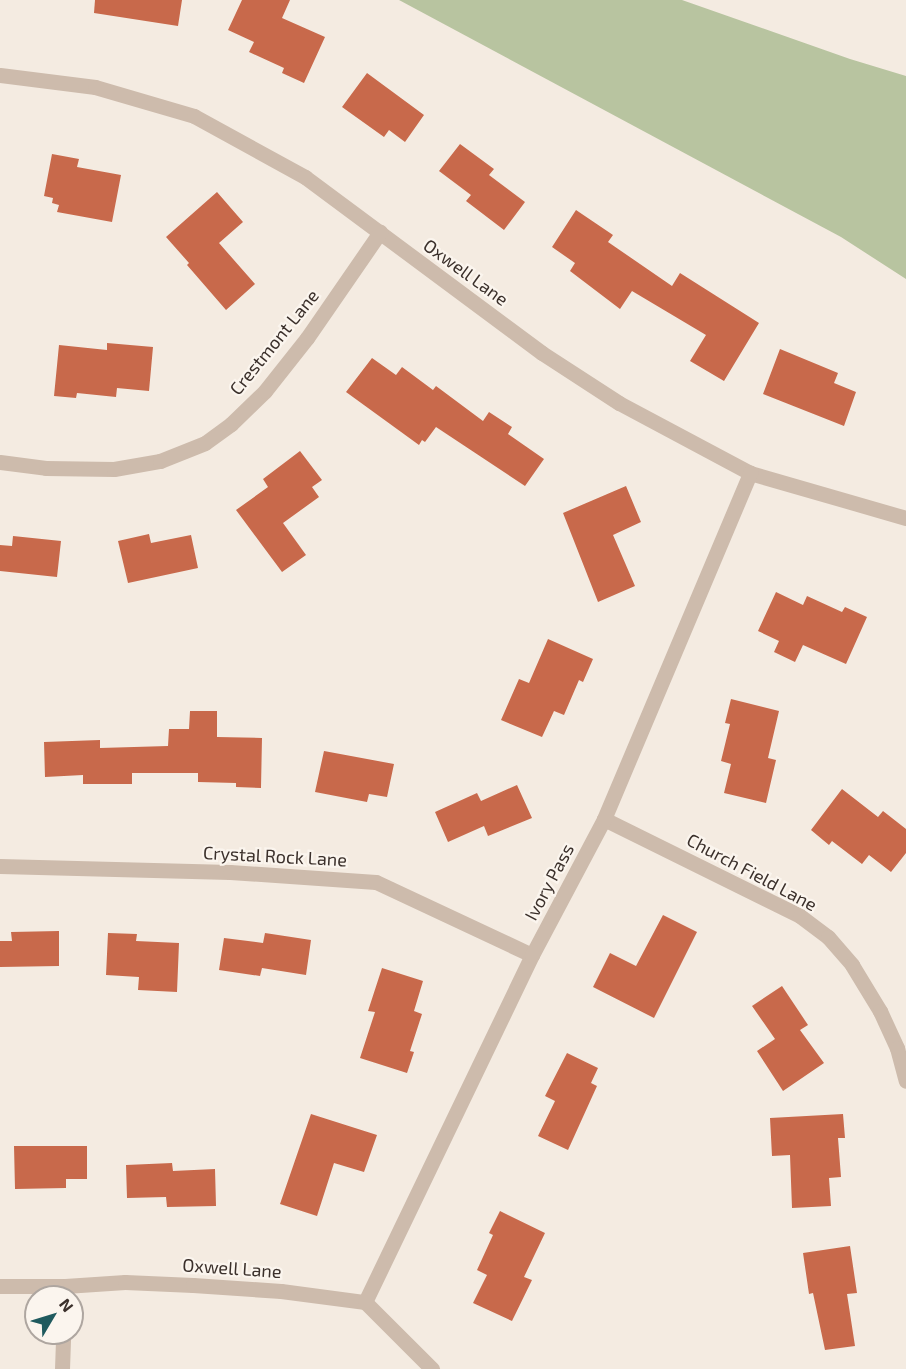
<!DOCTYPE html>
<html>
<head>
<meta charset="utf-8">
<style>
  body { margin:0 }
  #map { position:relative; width:906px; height:1369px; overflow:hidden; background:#f4ebe1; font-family:"Exo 2",sans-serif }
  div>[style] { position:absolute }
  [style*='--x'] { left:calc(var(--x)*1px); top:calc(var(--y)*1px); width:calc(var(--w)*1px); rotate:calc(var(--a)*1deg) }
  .green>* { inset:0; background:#b8c4a0 }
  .building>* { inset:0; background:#c8694b }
  .street>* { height:15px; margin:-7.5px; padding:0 7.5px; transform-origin:7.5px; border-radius:7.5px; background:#cdbbac }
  span { translate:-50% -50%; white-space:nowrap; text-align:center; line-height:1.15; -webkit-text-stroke:4.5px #fbf5ee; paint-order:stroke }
  .street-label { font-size:18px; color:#3b302b }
  .north { position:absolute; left:24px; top:1285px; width:60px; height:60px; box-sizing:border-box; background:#fbf5ee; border:2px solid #aea6a0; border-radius:50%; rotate:52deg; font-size:16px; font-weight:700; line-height:24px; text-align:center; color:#3b302b }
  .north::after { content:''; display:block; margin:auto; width:21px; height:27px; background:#1f5a5e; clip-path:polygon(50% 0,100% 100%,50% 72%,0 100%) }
</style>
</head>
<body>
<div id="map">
  <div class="green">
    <div style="clip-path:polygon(399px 0,682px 0,850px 59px,906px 76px,906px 279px,841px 237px)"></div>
  </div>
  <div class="building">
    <div style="clip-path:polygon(95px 0,182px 0,178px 26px,94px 13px)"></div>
    <div style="clip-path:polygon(242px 0,290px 0,282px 18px,325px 37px,304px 83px,282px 73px,284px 68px,249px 52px,254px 42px,228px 30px)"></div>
    <div style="clip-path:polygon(367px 73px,424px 115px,405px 142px,389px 130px,384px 137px,342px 107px)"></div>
    <div style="clip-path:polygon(460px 144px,494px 169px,489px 175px,525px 202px,504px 230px,466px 201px,471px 195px,439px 171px)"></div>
    <div style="clip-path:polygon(52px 154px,79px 159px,77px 167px,121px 175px,112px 222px,57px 212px,59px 205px,52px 203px,53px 198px,44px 196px)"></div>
    <div style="clip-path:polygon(217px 192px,243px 222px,219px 243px,255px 284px,226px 310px,187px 265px,189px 263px,166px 237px)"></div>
    <div style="clip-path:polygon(576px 210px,613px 235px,608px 242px,672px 286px,680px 273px,759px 323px,724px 381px,690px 361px,706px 335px,632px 291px,620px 309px,570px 271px,575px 263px,552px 247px)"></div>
    <div style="clip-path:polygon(107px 343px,153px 347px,149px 391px,117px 388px,116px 397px,77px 393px,76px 398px,54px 396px,59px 345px,107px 350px)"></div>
    <div style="clip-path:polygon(780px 349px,838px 373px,834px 383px,856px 392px,844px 426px,763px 394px)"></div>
    <div style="clip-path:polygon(372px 358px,396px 375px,402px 367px,433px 390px,436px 386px,483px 421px,489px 412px,512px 427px,508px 434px,544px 459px,525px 486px,436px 427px,425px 442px,422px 440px,419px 445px,346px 392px)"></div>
    <div style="clip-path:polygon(300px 451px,322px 480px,312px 487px,319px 497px,283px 523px,306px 555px,282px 572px,236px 510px,268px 487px,263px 479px)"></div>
    <div style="clip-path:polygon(626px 486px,641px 522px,613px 535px,635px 586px,598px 602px,563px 513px)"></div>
    <div style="clip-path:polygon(149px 534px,151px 543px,191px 535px,198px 568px,128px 583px,118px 541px)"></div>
    <div style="clip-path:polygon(13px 536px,61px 541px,57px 577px,0 571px,0 545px,12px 546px)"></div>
    <div style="clip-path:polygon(776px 592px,803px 605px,807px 596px,842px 612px,845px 607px,867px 617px,846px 664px,803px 645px,795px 662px,774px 652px,779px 641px,758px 631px)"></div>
    <div style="clip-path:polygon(548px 639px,593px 659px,583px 682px,579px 680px,564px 715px,554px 711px,542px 737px,501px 720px,519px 679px,529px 683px)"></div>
    <div style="clip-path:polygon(731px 699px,779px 711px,768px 758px,776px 760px,766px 803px,724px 793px,731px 764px,721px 761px,730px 724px,725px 723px)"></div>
    <div style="clip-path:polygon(190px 711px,217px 711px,217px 737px,262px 738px,261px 788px,236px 787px,236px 783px,198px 782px,198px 773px,132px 773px,132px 784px,83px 784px,83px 775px,45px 777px,44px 742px,100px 740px,100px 748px,168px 746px,169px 729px,189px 729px)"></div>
    <div style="clip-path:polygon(324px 751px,394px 764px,387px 797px,369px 794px,367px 802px,315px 792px)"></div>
    <div style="clip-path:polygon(517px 785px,532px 818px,488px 836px,484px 826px,448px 842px,435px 812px,477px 793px,481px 801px)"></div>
    <div style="clip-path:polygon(842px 789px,878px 817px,883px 811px,906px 829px,906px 853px,891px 872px,869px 855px,862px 864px,832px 841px,829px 845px,811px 830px)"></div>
    <div style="clip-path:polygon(663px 915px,697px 932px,654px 1018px,593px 987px,610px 953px,636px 966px)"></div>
    <div style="clip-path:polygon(59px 931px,59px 966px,0 967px,0 941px,12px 941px,11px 932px)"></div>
    <div style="clip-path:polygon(108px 933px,137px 934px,136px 941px,179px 943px,177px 992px,138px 990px,139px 977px,106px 975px)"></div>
    <div style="clip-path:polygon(265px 933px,311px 940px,306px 975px,262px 968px,260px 976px,219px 970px,224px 938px,263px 943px)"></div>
    <div style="clip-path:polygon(382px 968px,423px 981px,414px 1011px,422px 1014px,410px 1051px,414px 1052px,407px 1073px,360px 1058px,375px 1012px,368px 1011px)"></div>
    <div style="clip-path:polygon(782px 986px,808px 1025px,800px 1030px,824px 1063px,783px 1091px,757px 1051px,775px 1039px,752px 1006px)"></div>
    <div style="clip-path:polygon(567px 1053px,598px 1068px,591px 1083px,597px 1086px,568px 1150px,538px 1136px,555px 1101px,545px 1096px)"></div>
    <div style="clip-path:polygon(311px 1114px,377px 1135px,364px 1172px,334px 1163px,317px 1216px,280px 1204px)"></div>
    <div style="clip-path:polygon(843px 1114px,845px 1138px,838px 1138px,841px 1177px,829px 1178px,831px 1206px,792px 1208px,790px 1155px,772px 1156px,770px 1118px)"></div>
    <div style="clip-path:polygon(14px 1146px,87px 1146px,87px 1179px,66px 1179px,66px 1188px,15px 1189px)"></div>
    <div style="clip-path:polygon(172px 1163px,173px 1171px,215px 1169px,216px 1206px,167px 1207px,166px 1197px,127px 1198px,126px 1165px)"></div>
    <div style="clip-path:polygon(500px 1211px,545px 1233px,524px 1277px,532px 1280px,512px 1321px,473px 1303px,487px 1275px,477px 1270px,493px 1235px,489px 1233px)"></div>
    <div style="clip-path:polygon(850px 1246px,857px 1293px,847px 1294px,855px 1346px,825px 1350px,813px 1293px,809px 1294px,803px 1253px)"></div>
  </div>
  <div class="street">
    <div style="--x:0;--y:75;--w:96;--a:7.2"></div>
    <div style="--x:95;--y:87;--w:103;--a:16.3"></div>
    <div style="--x:194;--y:116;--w:127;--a:28.8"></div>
    <div style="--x:305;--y:177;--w:295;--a:36.6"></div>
    <div style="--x:542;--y:353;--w:92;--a:33"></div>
    <div style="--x:619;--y:403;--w:149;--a:28.1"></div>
    <div style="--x:750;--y:473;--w:162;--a:16.1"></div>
    <div style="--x:0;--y:462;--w:46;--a:7.4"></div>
    <div style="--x:46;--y:468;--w:68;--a:0.8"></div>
    <div style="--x:114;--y:469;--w:47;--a:-9.9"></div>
    <div style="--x:160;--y:461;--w:48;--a:-21.8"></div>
    <div style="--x:205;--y:443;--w:32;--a:-36"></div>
    <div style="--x:231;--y:424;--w:47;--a:-44.1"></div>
    <div style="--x:265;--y:391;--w:68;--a:-51.6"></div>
    <div style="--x:307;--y:338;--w:129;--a:-55.4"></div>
    <div style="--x:604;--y:819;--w:219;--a:26.3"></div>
    <div style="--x:800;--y:916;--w:35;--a:37"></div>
    <div style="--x:828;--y:937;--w:37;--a:49"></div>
    <div style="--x:852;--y:965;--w:54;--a:58.7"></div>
    <div style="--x:880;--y:1011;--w:41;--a:65.3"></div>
    <div style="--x:897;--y:1048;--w:34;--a:75"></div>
    <div style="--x:0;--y:866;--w:230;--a:1.5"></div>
    <div style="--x:230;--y:872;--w:146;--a:3.9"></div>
    <div style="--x:376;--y:882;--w:172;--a:25.1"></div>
    <div style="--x:0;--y:1286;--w:65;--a:0"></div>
    <div style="--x:65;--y:1286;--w:60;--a:-3.8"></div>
    <div style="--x:125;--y:1282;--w:68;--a:2.5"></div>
    <div style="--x:193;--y:1285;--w:88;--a:3.9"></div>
    <div style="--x:281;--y:1291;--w:85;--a:7.5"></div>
    <div style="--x:365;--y:1302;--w:95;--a:45"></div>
    <div style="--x:365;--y:1302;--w:385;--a:-64.3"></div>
    <div style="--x:532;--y:955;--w:154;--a:-62.1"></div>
    <div style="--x:604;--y:819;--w:376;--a:-67.1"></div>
    <div style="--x:62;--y:1369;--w:36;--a:-88"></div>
  </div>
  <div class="street-label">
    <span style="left:466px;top:272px;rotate:36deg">Oxwell Lane</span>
    <span style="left:274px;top:342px;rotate:-51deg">Crestmont Lane</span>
    <span style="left:275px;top:856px;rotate:3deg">Crystal Rock Lane</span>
    <span style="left:752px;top:872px;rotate:28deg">Church Field Lane</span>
    <span style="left:549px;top:882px;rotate:-62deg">Ivory Pass</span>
    <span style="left:232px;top:1268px;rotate:4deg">Oxwell Lane</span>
  </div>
  <div class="north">N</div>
</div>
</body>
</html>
